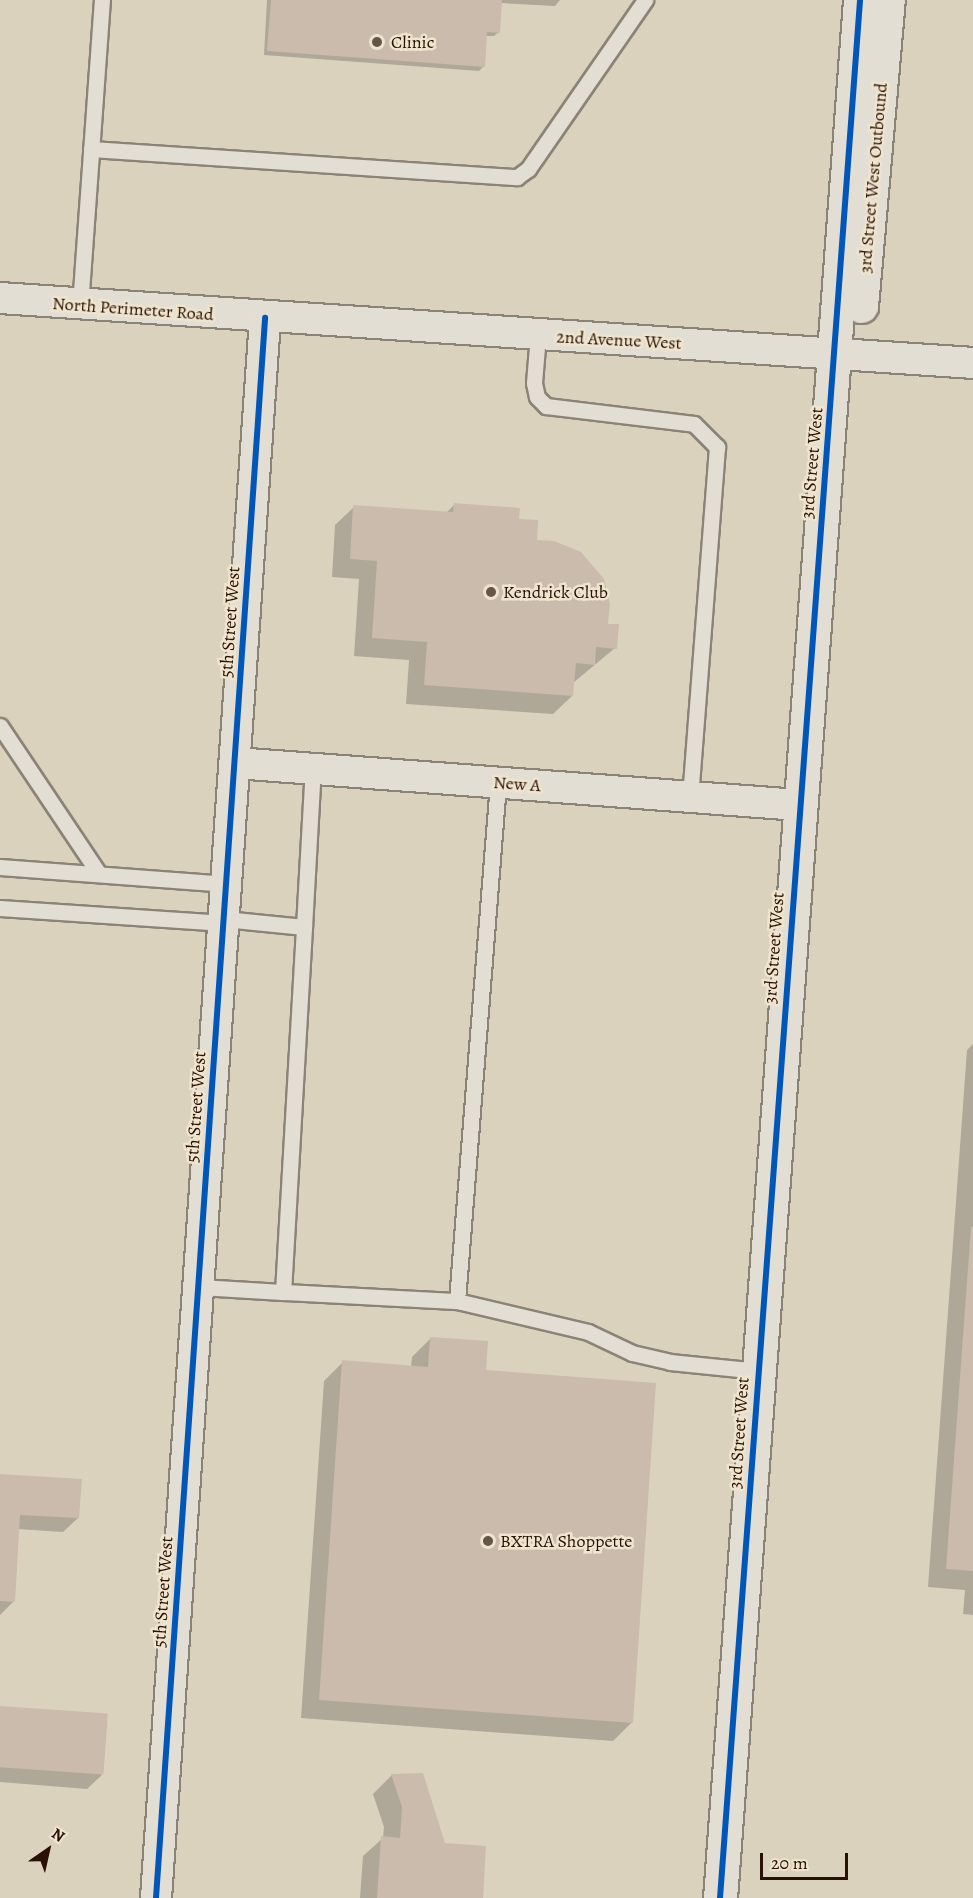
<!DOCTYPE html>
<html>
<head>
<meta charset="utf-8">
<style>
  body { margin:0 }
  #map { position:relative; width:973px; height:1898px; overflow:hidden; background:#dbd2be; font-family:Alegreya,serif }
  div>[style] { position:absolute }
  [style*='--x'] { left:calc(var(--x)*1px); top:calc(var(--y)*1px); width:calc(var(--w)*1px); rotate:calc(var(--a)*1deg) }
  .shadow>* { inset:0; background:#0003 }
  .building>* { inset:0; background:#cabbac; transform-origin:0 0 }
  .roads { filter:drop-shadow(2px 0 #8c8377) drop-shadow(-2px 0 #8c8377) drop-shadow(0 2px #8c8377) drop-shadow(0 -2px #8c8377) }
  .service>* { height:15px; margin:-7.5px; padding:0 7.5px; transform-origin:7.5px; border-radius:7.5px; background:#e3ded4 }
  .minor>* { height:30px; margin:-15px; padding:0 15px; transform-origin:15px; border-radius:15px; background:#e3ded4 }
  .tertiary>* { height:33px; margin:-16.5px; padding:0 16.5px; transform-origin:16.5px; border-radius:16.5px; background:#e3ded4 }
  .cycleway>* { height:6px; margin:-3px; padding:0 3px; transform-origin:3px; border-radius:3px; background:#0057b8 }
  .dots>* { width:16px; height:16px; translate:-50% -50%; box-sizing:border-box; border:3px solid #efe4cd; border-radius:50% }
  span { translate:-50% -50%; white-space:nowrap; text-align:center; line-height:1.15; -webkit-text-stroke:5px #efe4cd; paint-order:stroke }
  .poi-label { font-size:18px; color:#281104 }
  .left { translate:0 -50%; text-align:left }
  .street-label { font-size:18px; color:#281104 }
  .north { position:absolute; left:18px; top:1820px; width:60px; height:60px; -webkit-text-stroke:4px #efe4cd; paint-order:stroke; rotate:34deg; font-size:16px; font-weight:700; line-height:24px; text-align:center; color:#281104 }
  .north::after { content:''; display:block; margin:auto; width:21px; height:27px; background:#281104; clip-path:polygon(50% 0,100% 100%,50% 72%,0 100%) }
  .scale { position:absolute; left:760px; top:1853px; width:88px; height:27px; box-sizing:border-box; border:3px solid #281104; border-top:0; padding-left:8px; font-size:18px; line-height:21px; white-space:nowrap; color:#281104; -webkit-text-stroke:4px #efe4cd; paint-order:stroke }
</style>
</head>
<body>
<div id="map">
  <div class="shadow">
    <div style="clip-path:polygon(267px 0,560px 0,555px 6px,501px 3px,499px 32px,494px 36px,486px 36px,483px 67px,479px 71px,264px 55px)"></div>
    <div style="clip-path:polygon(455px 504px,517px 520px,607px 626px,615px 648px,573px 683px,572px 696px,553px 714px,406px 704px,409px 660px,354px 656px,359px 579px,332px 577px,335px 525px,354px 507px,446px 513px)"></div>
    <div style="clip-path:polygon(973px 1044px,973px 1615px,963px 1614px,965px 1590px,928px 1587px,967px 1050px)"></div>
    <div style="clip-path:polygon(431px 1338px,484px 1371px,632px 1722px,613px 1741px,301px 1718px,324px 1381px,343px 1362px,411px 1367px,412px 1357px)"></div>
    <div style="clip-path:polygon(0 1475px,78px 1518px,63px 1532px,17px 1529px,13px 1602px,0 1615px)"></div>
    <div style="clip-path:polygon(0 1707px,102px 1775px,87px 1789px,0 1782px)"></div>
    <div style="clip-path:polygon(392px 1775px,444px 1844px,481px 1898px,360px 1898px,363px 1856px,383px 1838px,384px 1827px,373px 1794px)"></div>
  </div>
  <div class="building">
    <div style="clip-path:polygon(271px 0,502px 0,500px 33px,487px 32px,485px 67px,267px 51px)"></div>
    <div style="clip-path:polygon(454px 503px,520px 508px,519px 519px,538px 520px,537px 540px,554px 541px,581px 552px,604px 579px,610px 604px,608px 624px,619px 624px,617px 649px,596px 647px,595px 665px,576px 663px,573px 696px,424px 685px,427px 642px,372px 638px,377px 561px,350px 559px,353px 505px,453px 512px)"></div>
    <div style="clip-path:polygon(971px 1227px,973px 1227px,973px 1571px,946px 1569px)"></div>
    <div style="clip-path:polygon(430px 1337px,488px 1341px,486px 1370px,656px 1383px,633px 1723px,319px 1700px,342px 1360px,428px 1367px)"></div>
    <div style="clip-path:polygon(0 1474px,82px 1479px,79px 1518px,20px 1515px,15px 1602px,0 1601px)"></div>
    <div style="left:0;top:1706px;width:108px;height:61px;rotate:4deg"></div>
    <div style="clip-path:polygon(423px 1773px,445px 1843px,486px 1846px,483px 1898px,377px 1898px,381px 1836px,400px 1838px,402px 1807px,391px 1774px)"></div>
  </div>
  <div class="roads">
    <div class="service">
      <div style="--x:91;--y:149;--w:427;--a:3.8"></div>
      <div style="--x:517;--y:177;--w:14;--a:-36"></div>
      <div style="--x:528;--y:169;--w:206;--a:-55.3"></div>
      <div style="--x:80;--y:306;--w:307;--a:-85.9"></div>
      <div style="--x:538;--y:335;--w:48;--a:94.8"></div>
      <div style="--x:534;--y:383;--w:14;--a:78"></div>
      <div style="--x:537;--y:397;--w:13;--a:45"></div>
      <div style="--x:546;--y:406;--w:149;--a:6.9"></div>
      <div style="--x:694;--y:424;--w:33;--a:45"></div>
      <div style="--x:717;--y:447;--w:351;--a:94.4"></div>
      <div style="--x:0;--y:726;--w:178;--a:56.2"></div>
      <div style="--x:498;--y:783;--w:520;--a:94.53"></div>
      <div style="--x:457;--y:1301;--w:135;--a:13.3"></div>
      <div style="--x:588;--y:1332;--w:49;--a:25.5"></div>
      <div style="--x:632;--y:1353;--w:39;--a:13"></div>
      <div style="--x:670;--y:1362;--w:89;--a:5.8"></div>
      <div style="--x:0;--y:867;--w:228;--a:4.3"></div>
      <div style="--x:0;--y:908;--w:225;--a:3.8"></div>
      <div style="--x:304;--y:927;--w:159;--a:-86.8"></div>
      <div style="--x:199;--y:1287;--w:84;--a:3.4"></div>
      <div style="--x:283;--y:1292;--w:366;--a:-86.7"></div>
      <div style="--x:304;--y:927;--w:80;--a:-174.3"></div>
      <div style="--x:283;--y:1292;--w:174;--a:3"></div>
    </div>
    <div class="minor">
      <div style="--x:0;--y:298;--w:975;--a:3.82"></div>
      <div style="--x:235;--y:763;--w:566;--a:4.26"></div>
      <div style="--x:156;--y:1898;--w:1584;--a:-86.05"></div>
    </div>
    <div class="tertiary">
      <div style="--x:861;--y:306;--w:307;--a:-85"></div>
      <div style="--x:720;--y:1898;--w:1903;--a:-85.78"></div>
    </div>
  </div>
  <div class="cycleway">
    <div style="--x:156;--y:1898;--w:1584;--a:-86.05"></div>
    <div style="--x:720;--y:1898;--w:1903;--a:-85.78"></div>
  </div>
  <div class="dots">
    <div style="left:377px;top:42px;background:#675545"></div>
    <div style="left:491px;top:592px;background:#675545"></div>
    <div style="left:488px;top:1541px;background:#675545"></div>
  </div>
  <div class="poi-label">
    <span class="left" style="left:391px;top:42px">Clinic</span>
    <span class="left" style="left:503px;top:592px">Kendrick Club</span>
    <span class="left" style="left:500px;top:1541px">BXTRA Shoppette</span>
  </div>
  <div class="street-label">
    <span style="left:873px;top:178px;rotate:-85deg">3rd Street West Outbound</span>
    <span style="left:133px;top:309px;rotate:4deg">North Perimeter Road</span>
    <span style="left:619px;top:340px;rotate:3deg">2nd Avenue West</span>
    <span style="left:812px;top:463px;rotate:-85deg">3rd Street West</span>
    <span style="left:230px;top:622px;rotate:-86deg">5th Street West</span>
    <span style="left:517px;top:784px;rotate:4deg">New A</span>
    <span style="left:774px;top:948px;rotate:-86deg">3rd Street West</span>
    <span style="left:196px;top:1107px;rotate:-86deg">5th Street West</span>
    <span style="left:739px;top:1433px;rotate:-86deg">3rd Street West</span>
    <span style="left:163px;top:1592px;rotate:-86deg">5th Street West</span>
  </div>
  <div class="north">N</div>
  <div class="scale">20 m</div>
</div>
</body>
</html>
